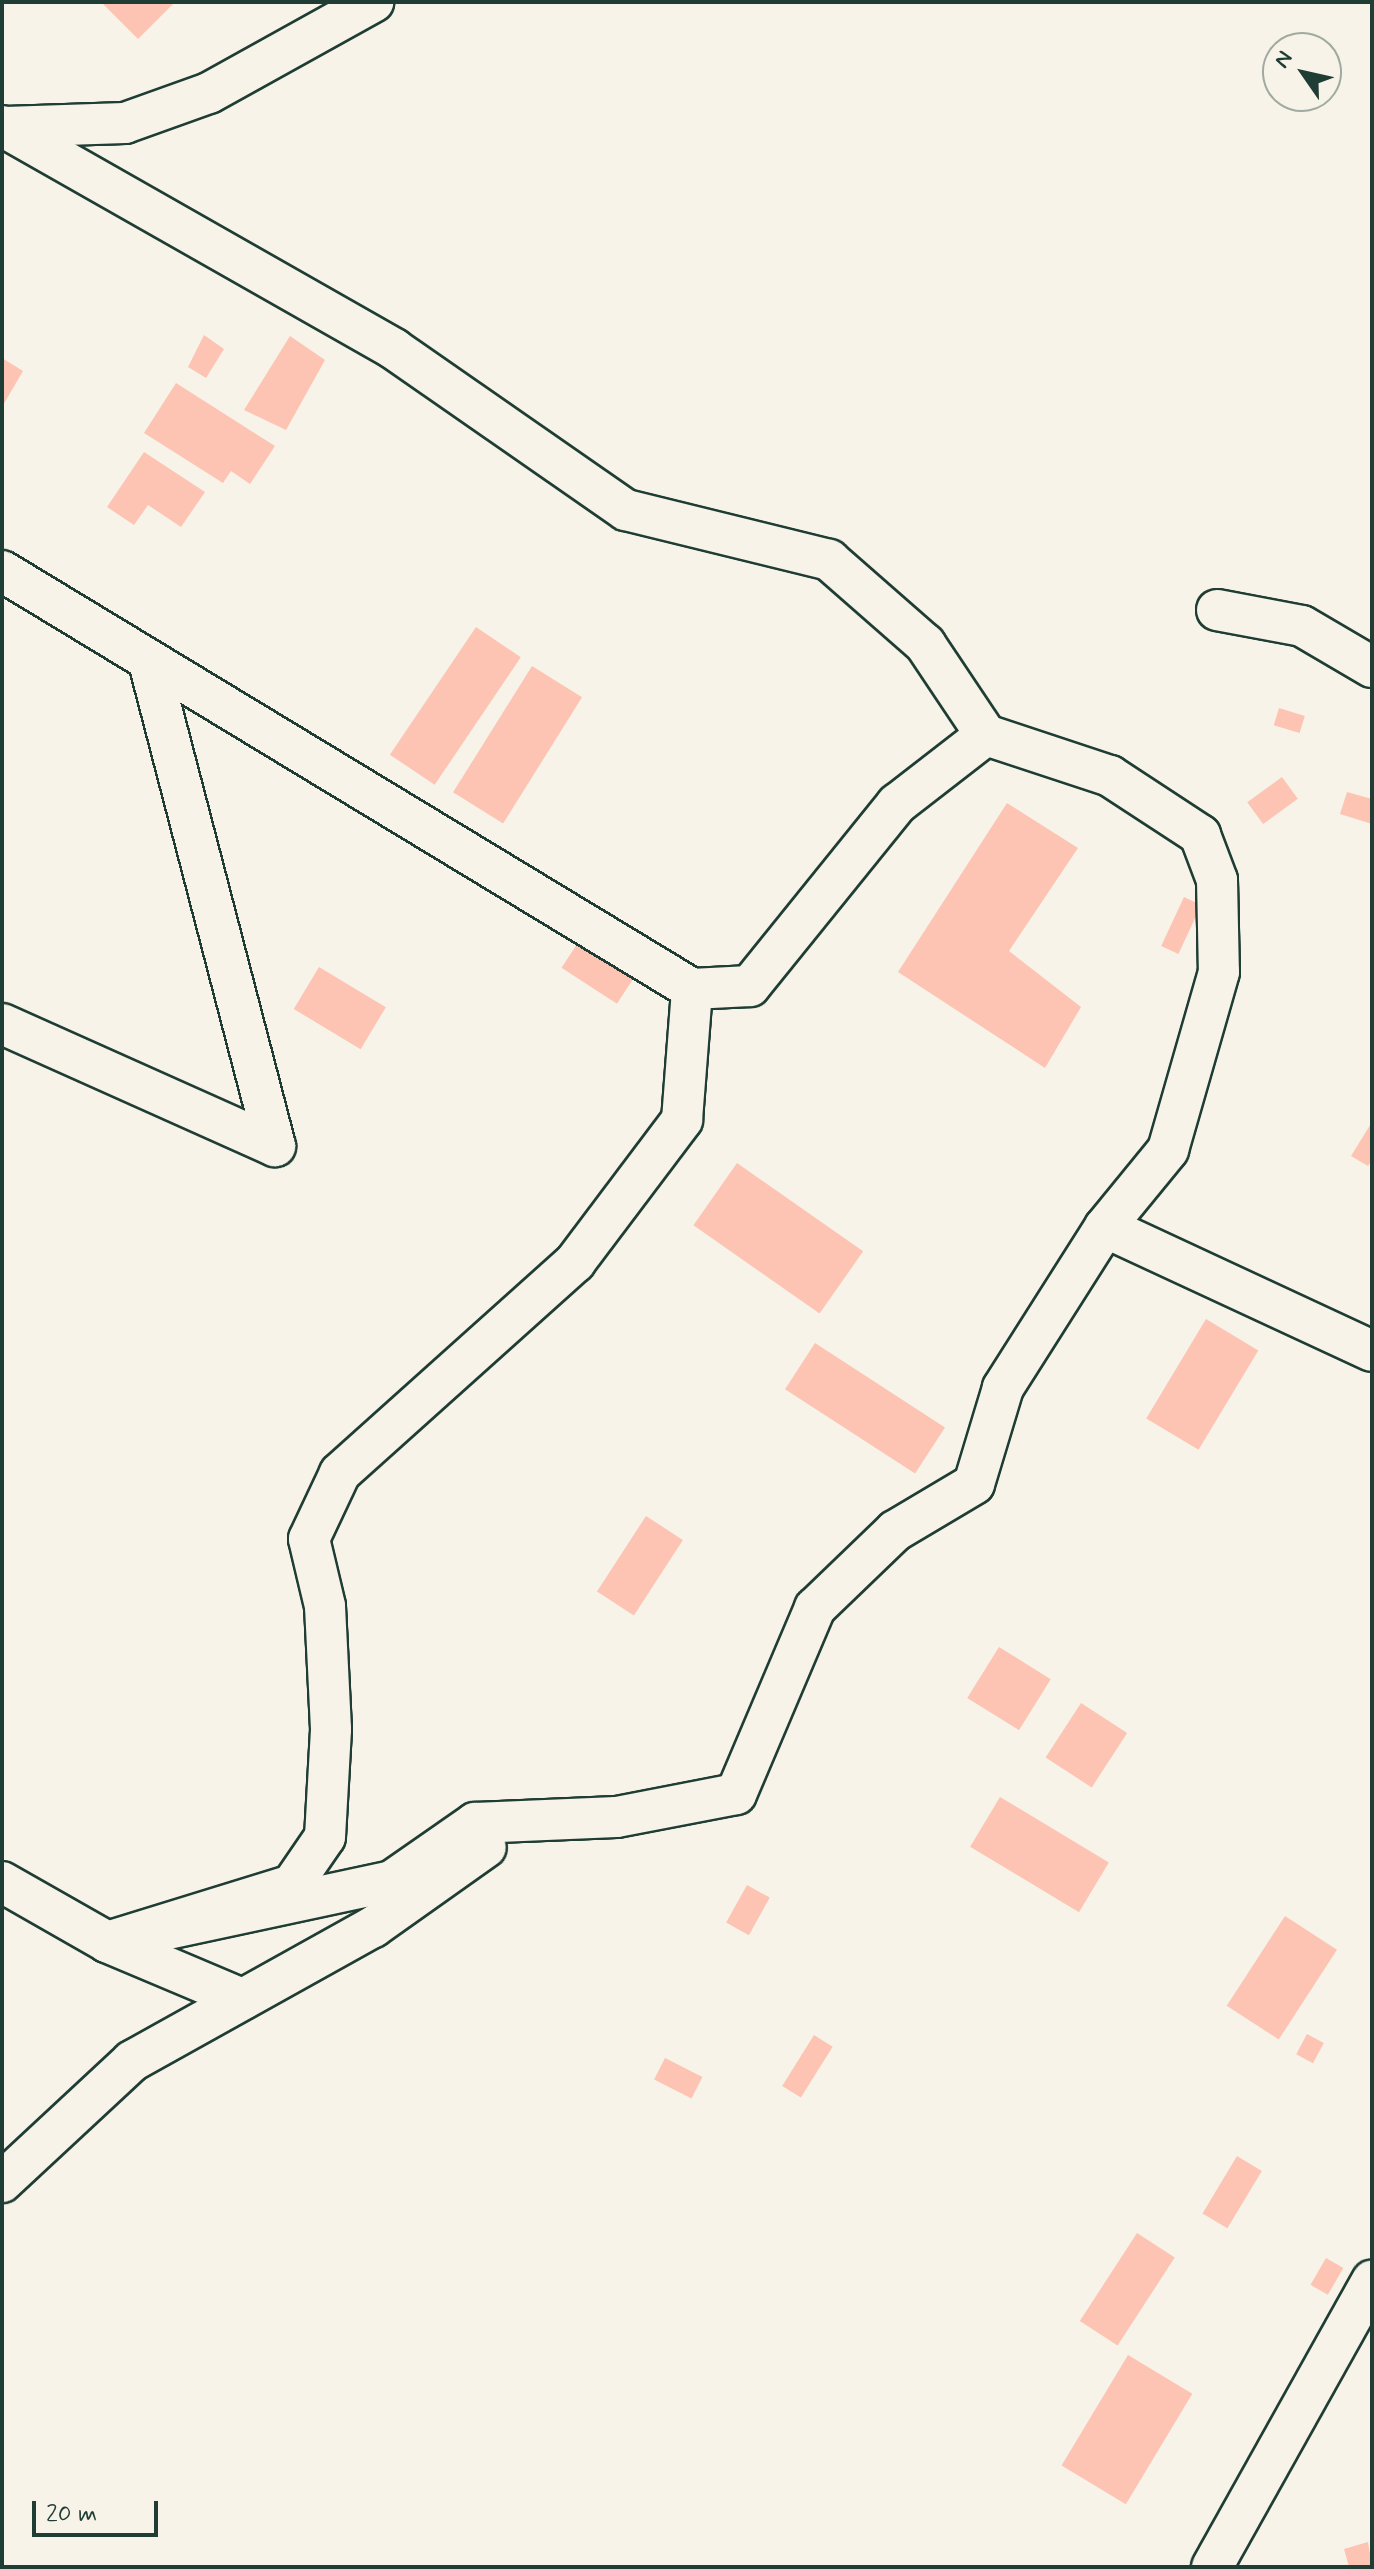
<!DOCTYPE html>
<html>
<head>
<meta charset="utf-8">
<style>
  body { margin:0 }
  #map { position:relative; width:1374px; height:2569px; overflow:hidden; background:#f7f3e8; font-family:Mynerve,sans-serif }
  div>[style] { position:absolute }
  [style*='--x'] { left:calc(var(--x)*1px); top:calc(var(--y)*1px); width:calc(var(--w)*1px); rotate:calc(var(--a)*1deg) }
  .building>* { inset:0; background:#fdc4b3; transform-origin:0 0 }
  .roads { filter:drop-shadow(2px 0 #1f3d34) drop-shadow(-2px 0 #1f3d34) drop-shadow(0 2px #1f3d34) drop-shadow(0 -2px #1f3d34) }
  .street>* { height:40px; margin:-20px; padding:0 20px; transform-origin:20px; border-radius:20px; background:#f7f3e8 }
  span { translate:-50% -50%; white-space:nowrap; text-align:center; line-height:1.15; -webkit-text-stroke:8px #f7f3e8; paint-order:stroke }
  .frame { position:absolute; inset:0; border:4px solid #1f3d34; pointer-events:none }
  .north { position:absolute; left:1262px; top:32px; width:80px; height:80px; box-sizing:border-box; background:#f7f3e8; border:2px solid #a1aaa0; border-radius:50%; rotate:304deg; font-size:22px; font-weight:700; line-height:32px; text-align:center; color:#1f3d34 }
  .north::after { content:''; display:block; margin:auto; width:28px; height:36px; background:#1f3d34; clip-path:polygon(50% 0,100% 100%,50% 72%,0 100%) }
  .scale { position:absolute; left:32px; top:2501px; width:126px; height:36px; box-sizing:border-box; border:4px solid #1f3d34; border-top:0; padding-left:10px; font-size:24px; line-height:28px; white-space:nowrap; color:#1f3d34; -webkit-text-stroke:6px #f7f3e8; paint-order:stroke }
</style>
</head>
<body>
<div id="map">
  <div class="building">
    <div style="clip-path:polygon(101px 2px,175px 2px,138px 39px)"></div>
    <div style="clip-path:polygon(204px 335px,224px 349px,206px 378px,188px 367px)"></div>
    <div style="clip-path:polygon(290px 336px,325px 360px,286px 430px,244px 410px)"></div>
    <div style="clip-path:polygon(2px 358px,23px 371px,2px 407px)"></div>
    <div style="clip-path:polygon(176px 383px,275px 446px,250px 484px,231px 471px,223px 483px,144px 433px)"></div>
    <div style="clip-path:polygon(144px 452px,205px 492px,181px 527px,148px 505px,134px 525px,107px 507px)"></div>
    <div style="left:476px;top:627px;width:54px;height:154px;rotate:34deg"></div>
    <div style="left:532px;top:666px;width:59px;height:149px;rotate:32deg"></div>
    <div style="left:1279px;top:708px;width:27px;height:18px;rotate:17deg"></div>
    <div style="left:1282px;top:777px;width:27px;height:43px;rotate:54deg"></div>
    <div style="clip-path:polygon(1347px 792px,1372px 799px,1372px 824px,1340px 814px)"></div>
    <div style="clip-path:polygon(1007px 803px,1078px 848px,1009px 951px,1081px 1007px,1045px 1068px,898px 972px)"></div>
    <div style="left:1184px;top:897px;width:19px;height:54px;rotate:25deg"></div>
    <div style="left:579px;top:941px;width:66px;height:32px;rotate:33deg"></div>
    <div style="left:319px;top:967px;width:78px;height:49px;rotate:31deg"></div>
    <div style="clip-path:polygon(1372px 1122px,1372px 1160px,1368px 1166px,1351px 1156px)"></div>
    <div style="left:737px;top:1163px;width:154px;height:76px;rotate:35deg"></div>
    <div style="left:1206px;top:1319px;width:61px;height:116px;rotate:31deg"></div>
    <div style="left:815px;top:1343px;width:155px;height:55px;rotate:33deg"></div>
    <div style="left:646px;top:1516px;width:44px;height:90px;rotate:33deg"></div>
    <div style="left:999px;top:1647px;width:61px;height:60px;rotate:32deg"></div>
    <div style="left:1081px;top:1703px;width:55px;height:65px;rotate:33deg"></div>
    <div style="left:1000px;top:1797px;width:127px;height:58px;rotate:31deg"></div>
    <div style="left:747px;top:1885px;width:26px;height:43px;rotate:29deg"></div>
    <div style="left:1285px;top:1916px;width:62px;height:107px;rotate:33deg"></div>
    <div style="left:1307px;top:2034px;width:19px;height:23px;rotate:28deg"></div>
    <div style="left:814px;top:2035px;width:22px;height:60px;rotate:32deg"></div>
    <div style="left:665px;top:2058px;width:42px;height:24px;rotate:27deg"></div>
    <div style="left:1237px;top:2156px;width:29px;height:67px;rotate:31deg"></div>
    <div style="left:1137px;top:2233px;width:45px;height:105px;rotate:33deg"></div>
    <div style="left:1326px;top:2258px;width:20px;height:31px;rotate:30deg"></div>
    <div style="left:1128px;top:2355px;width:75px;height:129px;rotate:31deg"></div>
    <div style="clip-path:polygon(1368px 2542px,1372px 2565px,1349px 2567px,1344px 2549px)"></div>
  </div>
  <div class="roads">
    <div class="street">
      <div style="--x:2;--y:126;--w:451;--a:29.6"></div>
      <div style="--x:394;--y:349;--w:282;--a:34.8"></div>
      <div style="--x:626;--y:510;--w:209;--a:13.8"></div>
      <div style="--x:829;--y:560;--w:128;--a:41.2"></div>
      <div style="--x:925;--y:644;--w:110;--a:56.2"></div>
      <div style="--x:5;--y:127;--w:120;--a:-1.9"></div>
      <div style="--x:125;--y:123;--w:89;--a:-19.7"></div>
      <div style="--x:209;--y:93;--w:188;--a:-29"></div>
      <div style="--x:2;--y:571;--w:807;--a:31.21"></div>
      <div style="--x:1217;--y:610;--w:86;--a:10.7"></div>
      <div style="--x:1302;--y:626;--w:81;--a:30.4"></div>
      <div style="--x:986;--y:735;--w:131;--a:18.3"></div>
      <div style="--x:1110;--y:776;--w:108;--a:33.2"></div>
      <div style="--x:1200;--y:835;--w:48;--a:69.3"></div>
      <div style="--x:1217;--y:880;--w:92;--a:88.8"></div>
      <div style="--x:1219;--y:972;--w:185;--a:106"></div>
      <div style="--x:1168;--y:1150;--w:99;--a:129.3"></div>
      <div style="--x:1105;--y:1227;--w:191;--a:122.4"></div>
      <div style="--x:1003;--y:1388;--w:100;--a:106.8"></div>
      <div style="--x:974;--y:1484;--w:92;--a:149.3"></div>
      <div style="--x:895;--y:1531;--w:111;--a:136.1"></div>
      <div style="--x:815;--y:1608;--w:202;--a:113"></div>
      <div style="--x:736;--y:1794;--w:122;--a:169.1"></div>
      <div style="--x:616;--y:1817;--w:141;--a:177.6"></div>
      <div style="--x:475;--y:1823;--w:101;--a:145.1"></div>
      <div style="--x:392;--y:1881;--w:291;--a:167.9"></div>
      <div style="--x:107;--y:1942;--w:194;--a:-17.1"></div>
      <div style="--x:292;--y:1885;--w:58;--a:-55.5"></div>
      <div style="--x:325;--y:1837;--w:108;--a:-86.8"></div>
      <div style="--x:331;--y:1729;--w:123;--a:-92.8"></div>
      <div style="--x:325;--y:1606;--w:69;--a:-103.4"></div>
      <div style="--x:309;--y:1539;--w:73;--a:-64.8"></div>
      <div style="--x:340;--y:1473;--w:316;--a:-41.9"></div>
      <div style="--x:575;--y:1262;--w:178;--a:-53"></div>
      <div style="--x:682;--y:1120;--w:131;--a:-85.6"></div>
      <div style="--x:692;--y:989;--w:58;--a:-3"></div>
      <div style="--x:750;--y:986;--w:234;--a:-51.1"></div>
      <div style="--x:897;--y:804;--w:113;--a:-37.8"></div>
      <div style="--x:2;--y:1024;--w:299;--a:24.1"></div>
      <div style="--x:275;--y:1146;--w:500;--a:-104.59"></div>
      <div style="--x:1105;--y:1227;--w:294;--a:24.9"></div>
      <div style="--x:2;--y:1882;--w:121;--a:29.7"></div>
      <div style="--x:107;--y:1942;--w:147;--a:22.9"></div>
      <div style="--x:2;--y:2182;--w:178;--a:-42.9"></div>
      <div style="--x:132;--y:2061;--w:276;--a:-29.1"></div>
      <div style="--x:373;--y:1927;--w:138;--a:-35.3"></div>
      <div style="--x:1212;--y:2567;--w:328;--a:-60.8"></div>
    </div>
  </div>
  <div class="frame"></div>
  <div class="north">N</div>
  <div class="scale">20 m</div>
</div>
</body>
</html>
